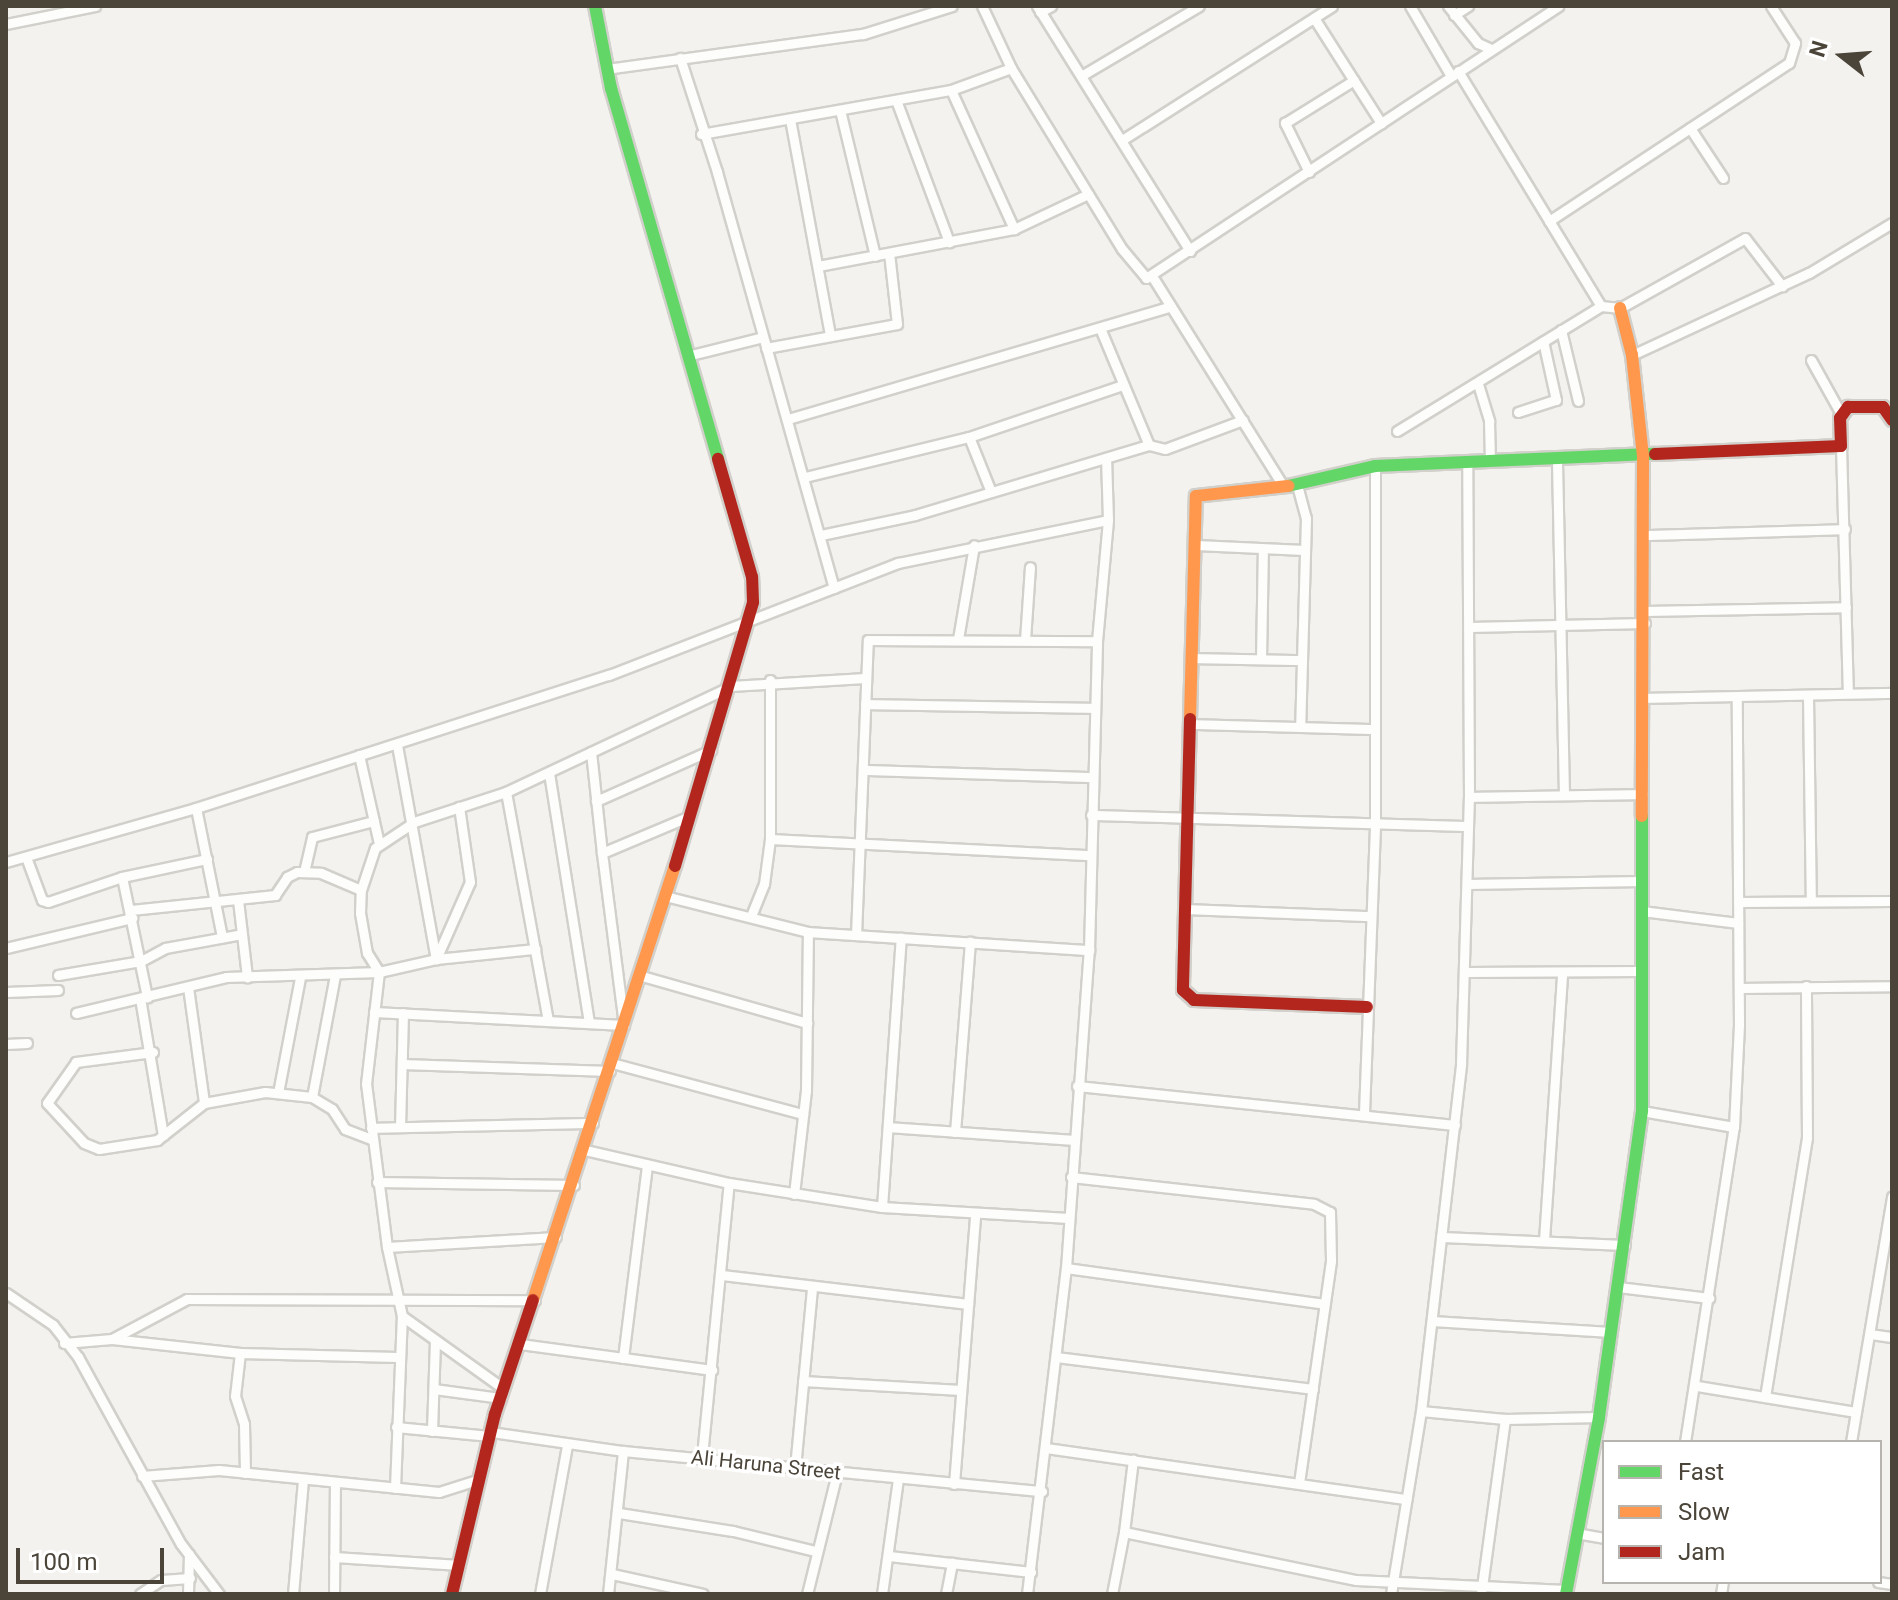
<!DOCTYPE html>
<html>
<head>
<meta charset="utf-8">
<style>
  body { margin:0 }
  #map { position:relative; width:1898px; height:1600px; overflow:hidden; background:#f4f2ee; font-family:Roboto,sans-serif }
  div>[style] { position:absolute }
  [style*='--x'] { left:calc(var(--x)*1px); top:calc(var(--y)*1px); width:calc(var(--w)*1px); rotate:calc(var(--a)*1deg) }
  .roads { filter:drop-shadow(2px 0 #d2d0cb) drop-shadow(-2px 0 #d2d0cb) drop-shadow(0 2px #d2d0cb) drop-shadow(0 -2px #d2d0cb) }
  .street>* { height:9px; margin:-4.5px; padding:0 4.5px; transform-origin:4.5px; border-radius:4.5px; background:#fdfdfc }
  .fast>* { height:12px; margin:-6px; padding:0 6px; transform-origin:6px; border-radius:6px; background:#63d668 }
  .slow>* { height:12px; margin:-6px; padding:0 6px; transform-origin:6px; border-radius:6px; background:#ff974d }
  .jam>* { height:12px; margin:-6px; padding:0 6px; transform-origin:6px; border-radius:6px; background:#b3261e }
  span { translate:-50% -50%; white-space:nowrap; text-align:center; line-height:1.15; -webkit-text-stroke:7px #fff; paint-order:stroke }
  .street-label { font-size:20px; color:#4b4439 }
  .frame { position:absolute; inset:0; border:8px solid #4b4439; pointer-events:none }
  .legend { position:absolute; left:1602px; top:1440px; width:280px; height:144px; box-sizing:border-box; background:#fff; border:2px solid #b7b4b0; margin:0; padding:10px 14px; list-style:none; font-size:24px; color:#4b4439 }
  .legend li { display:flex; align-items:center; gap:16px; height:40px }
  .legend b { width:40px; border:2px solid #b7b4b0 }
  .north { position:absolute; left:1802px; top:16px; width:80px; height:80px; -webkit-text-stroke:6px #fff; paint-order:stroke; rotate:287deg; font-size:22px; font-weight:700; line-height:32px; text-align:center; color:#4b4439 }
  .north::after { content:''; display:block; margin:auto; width:28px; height:36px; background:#4b4439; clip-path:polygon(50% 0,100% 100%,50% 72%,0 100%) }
  .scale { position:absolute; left:16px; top:1548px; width:148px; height:36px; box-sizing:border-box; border:4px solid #4b4439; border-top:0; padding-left:10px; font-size:24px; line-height:28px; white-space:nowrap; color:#4b4439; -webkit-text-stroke:6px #fff; paint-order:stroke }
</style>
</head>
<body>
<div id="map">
  <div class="roads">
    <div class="street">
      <div style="--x:982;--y:6;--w:68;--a:64.9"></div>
      <div style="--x:1011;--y:68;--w:212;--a:58.5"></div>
      <div style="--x:1122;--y:249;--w:38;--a:50"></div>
      <div style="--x:1146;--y:278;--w:494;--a:-33.4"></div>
      <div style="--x:1037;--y:6;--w:289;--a:58"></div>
      <div style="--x:1410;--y:6;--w:81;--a:59.6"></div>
      <div style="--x:1448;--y:6;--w:48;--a:51"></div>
      <div style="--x:1478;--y:43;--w:14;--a:25"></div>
      <div style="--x:1040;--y:12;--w:13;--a:-29"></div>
      <div style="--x:1454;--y:15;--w:17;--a:-33"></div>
      <div style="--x:1314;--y:18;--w:125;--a:57.5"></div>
      <div style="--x:6;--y:24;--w:91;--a:-11.4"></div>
      <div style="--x:680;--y:58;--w:120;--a:72"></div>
      <div style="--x:717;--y:172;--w:432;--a:74.3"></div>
      <div style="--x:606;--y:69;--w:259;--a:-7.8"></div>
      <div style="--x:863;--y:34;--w:93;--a:-17.5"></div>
      <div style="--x:1458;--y:71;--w:275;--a:58.7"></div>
      <div style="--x:1081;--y:76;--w:137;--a:-30.7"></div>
      <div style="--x:951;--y:90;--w:153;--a:65.6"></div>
      <div style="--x:896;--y:100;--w:152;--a:69.5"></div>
      <div style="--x:840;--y:110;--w:150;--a:76.5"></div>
      <div style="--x:790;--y:119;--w:219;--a:79.5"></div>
      <div style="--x:1690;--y:128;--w:60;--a:56.6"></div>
      <div style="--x:701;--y:134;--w:254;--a:-10"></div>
      <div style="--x:951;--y:90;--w:64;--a:-20.1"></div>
      <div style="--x:1122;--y:140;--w:249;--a:-32.5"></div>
      <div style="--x:1309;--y:172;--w:55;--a:-116.1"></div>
      <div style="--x:1285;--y:123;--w:81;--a:-31.9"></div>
      <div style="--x:1549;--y:221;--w:287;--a:-33.4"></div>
      <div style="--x:1789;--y:63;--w:21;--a:-73"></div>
      <div style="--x:1795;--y:43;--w:44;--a:-123"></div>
      <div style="--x:818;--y:266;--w:199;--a:-10.7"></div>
      <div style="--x:1014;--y:229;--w:82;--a:-25.3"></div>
      <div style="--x:1152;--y:276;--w:248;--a:58"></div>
      <div style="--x:1100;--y:328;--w:127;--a:67.3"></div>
      <div style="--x:1561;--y:330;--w:73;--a:76.5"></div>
      <div style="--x:766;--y:348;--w:133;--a:-10.4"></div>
      <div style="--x:897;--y:324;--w:71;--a:-96.4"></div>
      <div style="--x:691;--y:355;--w:74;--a:-14"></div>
      <div style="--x:1632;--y:355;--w:195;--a:-24.9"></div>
      <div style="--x:1809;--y:273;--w:97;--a:-31.1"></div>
      <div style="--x:1811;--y:360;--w:62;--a:60.9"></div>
      <div style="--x:1478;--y:384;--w:39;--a:73"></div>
      <div style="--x:1489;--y:421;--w:41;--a:88.6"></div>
      <div style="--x:1518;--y:412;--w:40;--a:-18"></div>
      <div style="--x:1556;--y:400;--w:60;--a:-102.4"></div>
      <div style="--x:788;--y:419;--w:399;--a:-16.4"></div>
      <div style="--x:1397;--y:431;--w:239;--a:-31.5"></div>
      <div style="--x:1601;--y:306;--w:19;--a:6"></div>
      <div style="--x:1620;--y:308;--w:143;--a:-29.2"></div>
      <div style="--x:1745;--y:238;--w:61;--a:52.4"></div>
      <div style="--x:969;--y:437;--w:59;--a:68.2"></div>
      <div style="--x:1841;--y:446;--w:247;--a:88.4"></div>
      <div style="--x:1557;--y:462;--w:333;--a:88.8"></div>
      <div style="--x:805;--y:477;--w:169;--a:-13.7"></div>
      <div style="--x:969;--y:437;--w:163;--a:-18.7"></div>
      <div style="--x:1297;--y:485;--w:34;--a:75"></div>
      <div style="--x:1306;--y:518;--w:209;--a:91.6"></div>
      <div style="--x:821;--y:535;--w:96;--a:-12"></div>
      <div style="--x:915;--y:515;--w:244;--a:-16.7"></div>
      <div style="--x:1149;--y:445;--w:16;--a:14"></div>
      <div style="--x:1165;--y:449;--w:83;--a:-20.4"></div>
      <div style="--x:1645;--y:535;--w:200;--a:-1.7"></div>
      <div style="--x:1195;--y:545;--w:110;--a:2.6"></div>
      <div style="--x:1645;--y:611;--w:201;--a:-1.1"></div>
      <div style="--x:1470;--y:627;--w:175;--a:-1.3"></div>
      <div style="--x:958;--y:639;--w:95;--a:-80.3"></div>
      <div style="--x:1025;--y:640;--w:73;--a:-86.1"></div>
      <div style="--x:1193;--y:658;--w:109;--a:1.1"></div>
      <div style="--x:1261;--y:659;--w:110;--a:-89"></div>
      <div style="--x:1808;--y:696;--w:205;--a:89.2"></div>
      <div style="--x:1645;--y:698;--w:247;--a:-1.2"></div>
      <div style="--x:865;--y:704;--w:230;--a:1"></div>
      <div style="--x:1192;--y:724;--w:182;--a:1.6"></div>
      <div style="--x:397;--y:745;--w:218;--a:79.7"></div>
      <div style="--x:591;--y:752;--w:102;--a:83.8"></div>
      <div style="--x:359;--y:755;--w:91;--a:77.3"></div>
      <div style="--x:864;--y:770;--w:227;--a:1.8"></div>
      <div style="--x:549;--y:773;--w:253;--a:80.9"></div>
      <div style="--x:506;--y:792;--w:233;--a:79.6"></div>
      <div style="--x:1469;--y:797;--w:174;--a:-1"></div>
      <div style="--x:596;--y:801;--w:126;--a:-23.9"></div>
      <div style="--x:196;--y:808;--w:132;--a:78.6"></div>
      <div style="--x:1091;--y:815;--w:377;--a:1.7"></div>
      <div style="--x:770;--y:839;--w:321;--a:2.9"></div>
      <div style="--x:26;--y:857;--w:46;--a:69.6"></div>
      <div style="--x:42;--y:900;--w:6;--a:18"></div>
      <div style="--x:48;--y:902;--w:78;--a:-18.7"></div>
      <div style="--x:122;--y:877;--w:87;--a:-12"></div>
      <div style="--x:6;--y:862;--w:198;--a:-15.9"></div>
      <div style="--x:196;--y:808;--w:434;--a:-17.9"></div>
      <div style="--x:609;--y:675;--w:310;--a:-21.2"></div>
      <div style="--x:898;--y:563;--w:214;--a:-11.6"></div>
      <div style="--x:304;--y:872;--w:36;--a:-77"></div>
      <div style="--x:312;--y:837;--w:64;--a:-14.5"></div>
      <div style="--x:122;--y:877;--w:123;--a:78.2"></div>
      <div style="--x:1467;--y:884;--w:174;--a:-1"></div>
      <div style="--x:665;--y:896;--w:147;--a:14.1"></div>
      <div style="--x:808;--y:932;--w:282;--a:3.7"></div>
      <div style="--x:238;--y:900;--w:78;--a:83.3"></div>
      <div style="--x:1738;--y:902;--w:154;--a:-0.4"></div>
      <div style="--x:1185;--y:909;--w:186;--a:2.2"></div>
      <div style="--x:131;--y:910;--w:145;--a:-5.9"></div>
      <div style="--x:275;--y:895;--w:22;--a:-56"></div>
      <div style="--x:287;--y:877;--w:11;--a:-27"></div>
      <div style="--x:297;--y:872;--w:24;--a:2"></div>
      <div style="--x:321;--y:873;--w:43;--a:23"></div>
      <div style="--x:1642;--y:911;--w:97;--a:7.1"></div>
      <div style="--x:751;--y:916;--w:35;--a:-68"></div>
      <div style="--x:764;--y:884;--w:45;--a:-82.4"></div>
      <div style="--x:770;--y:839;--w:159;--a:-90"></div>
      <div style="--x:856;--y:935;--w:295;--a:-87.7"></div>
      <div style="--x:868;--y:640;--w:229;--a:0.3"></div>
      <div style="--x:6;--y:948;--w:130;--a:-13.4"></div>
      <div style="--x:436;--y:959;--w:84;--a:-66.2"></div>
      <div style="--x:470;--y:882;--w:76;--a:-98.3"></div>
      <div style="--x:1466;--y:972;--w:175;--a:-0.3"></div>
      <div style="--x:58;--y:975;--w:84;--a:-9.6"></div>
      <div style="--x:141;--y:961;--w:27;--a:-28"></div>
      <div style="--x:165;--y:948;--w:78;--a:-10.3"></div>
      <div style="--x:642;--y:976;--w:172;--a:15.9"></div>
      <div style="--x:188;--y:987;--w:117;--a:82.1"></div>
      <div style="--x:1739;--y:988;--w:153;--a:-0.7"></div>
      <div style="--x:6;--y:992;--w:52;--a:-2.2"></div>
      <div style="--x:140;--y:998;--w:139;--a:80.5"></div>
      <div style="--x:374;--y:1012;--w:250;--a:3"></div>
      <div style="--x:624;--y:1025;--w:173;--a:-97.3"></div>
      <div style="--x:602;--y:853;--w:95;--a:-22.8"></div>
      <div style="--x:76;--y:1013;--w:154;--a:-13.5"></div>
      <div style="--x:226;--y:977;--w:153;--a:-1.9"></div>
      <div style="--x:379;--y:972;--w:58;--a:-12.8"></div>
      <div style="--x:436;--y:959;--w:100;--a:-5.8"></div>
      <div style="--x:6;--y:1044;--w:21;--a:-3"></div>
      <div style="--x:153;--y:1052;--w:78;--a:172.6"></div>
      <div style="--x:76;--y:1062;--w:50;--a:125.3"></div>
      <div style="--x:47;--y:1103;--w:54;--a:47.2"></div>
      <div style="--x:84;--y:1143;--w:16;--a:22"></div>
      <div style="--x:99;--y:1149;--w:59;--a:-8.8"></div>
      <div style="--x:157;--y:1140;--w:60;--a:-38.2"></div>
      <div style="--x:204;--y:1103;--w:62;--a:-10.2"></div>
      <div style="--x:265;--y:1092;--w:47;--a:6.1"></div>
      <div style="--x:312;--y:1097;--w:23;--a:31"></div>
      <div style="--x:332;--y:1109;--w:24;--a:57"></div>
      <div style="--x:345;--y:1129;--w:30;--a:21"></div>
      <div style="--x:612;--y:1063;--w:198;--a:15"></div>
      <div style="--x:402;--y:1064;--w:208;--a:1.9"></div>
      <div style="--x:1077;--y:1086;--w:380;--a:5.9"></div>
      <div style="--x:278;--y:1093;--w:117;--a:-79.2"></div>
      <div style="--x:312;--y:1097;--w:124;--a:-79.3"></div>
      <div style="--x:1642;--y:1111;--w:93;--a:9.9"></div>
      <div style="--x:1364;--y:1113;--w:290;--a:-87.8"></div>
      <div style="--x:1375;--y:823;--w:357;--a:-90"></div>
      <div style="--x:400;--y:1127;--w:114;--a:-88.5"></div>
      <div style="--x:888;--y:1127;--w:186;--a:4"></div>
      <div style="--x:371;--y:1128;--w:222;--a:-1.3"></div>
      <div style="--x:955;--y:1132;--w:191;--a:-85.5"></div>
      <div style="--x:585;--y:1150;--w:148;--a:12.9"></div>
      <div style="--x:729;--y:1183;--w:155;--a:8.9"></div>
      <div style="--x:882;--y:1207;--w:187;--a:3.4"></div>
      <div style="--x:1071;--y:1177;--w:244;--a:6.3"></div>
      <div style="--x:1314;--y:1204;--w:18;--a:27"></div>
      <div style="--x:1330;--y:1212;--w:49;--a:88.8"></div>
      <div style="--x:1331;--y:1261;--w:224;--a:98.2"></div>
      <div style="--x:377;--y:1182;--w:197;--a:0.9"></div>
      <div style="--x:794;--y:1194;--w:104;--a:-83.4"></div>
      <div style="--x:806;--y:1091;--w:159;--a:-89.3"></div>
      <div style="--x:882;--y:1207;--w:270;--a:-86"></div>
      <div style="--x:1441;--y:1237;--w:184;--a:2.5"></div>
      <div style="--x:1544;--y:1240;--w:267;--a:-86.1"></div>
      <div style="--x:387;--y:1247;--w:169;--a:-3.4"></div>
      <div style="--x:1066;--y:1268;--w:261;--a:7.9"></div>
      <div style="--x:722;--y:1275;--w:248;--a:6.7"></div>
      <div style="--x:1618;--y:1287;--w:92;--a:6.9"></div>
      <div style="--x:6;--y:1293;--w:57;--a:34.2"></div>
      <div style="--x:53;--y:1325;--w:41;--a:52"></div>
      <div style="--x:78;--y:1357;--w:213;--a:61.2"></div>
      <div style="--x:181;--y:1544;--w:63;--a:52.8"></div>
      <div style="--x:402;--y:1316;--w:125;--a:35.6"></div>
      <div style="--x:1432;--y:1321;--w:179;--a:3.5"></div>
      <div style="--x:1870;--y:1334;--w:22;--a:8"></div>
      <div style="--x:112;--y:1339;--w:85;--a:-28.1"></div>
      <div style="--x:187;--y:1299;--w:348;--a:0.2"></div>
      <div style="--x:64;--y:1343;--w:48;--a:-4.8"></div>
      <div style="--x:112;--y:1339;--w:129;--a:6.2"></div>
      <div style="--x:240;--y:1353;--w:157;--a:1.5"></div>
      <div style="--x:520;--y:1344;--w:194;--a:7.7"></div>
      <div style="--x:240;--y:1353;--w:43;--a:96.6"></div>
      <div style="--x:235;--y:1396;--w:29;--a:72"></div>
      <div style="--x:244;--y:1424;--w:49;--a:88.8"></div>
      <div style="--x:1056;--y:1357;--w:259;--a:7.1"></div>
      <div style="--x:623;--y:1358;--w:195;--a:-82.9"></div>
      <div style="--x:803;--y:1381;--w:158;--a:3.3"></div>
      <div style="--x:1697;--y:1386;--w:161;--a:9.3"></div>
      <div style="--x:434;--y:1389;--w:68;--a:7.7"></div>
      <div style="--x:1765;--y:1397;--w:262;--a:-80.8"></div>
      <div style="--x:1807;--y:1138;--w:152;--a:-90.4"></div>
      <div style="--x:1421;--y:1411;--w:84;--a:5.4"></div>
      <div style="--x:1505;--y:1419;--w:94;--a:-1.2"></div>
      <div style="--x:396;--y:1427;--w:94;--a:5.5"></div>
      <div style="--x:432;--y:1431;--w:91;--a:-88.1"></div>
      <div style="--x:491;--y:1432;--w:133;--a:8.2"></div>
      <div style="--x:623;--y:1451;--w:421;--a:5.5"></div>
      <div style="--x:1685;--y:1442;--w:319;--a:-81.2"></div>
      <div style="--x:1734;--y:1127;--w:102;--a:-87.2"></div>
      <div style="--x:1739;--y:1025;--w:326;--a:-90.4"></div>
      <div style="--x:1851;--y:1442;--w:249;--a:-80.5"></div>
      <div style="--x:1046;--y:1448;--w:364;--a:8.1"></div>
      <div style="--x:702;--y:1456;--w:274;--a:-84.4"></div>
      <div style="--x:795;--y:1468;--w:180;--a:-84.6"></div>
      <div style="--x:142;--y:1476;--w:77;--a:-4.5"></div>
      <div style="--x:219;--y:1470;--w:221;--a:5.7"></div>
      <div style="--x:439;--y:1492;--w:43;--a:-17.6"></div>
      <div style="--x:954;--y:1484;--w:270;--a:-85.5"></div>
      <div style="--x:395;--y:1488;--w:172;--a:-87.7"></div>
      <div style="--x:402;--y:1316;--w:71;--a:-102.3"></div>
      <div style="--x:387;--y:1247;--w:164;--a:-97.3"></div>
      <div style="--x:366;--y:1084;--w:113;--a:-83.4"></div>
      <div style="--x:379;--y:972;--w:22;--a:-122"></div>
      <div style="--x:367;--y:953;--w:41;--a:-99.9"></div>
      <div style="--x:360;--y:913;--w:23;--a:-88"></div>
      <div style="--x:361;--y:890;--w:44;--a:-71.6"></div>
      <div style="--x:375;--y:848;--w:47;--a:-33.7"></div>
      <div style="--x:414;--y:822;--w:97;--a:-18.1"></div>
      <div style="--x:506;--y:792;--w:249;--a:-25.2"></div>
      <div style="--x:731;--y:686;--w:134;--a:-3.4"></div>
      <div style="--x:619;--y:1513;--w:115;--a:9"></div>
      <div style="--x:733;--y:1531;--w:84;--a:13.7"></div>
      <div style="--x:1124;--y:1532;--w:73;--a:-82.9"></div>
      <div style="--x:1576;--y:1533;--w:28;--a:10"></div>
      <div style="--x:889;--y:1556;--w:143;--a:6.4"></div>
      <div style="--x:334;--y:1557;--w:126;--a:3.6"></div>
      <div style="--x:612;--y:1574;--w:93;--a:12.4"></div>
      <div style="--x:1878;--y:1582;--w:14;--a:8"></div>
      <div style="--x:140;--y:1594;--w:25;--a:-34"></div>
      <div style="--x:161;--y:1580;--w:29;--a:-4"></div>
      <div style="--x:188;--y:1594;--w:40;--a:-88.6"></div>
      <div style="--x:293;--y:1594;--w:115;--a:-85"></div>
      <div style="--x:334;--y:1594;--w:111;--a:-89.5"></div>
      <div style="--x:540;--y:1594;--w:151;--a:-79.7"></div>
      <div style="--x:608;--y:1594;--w:144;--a:-84"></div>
      <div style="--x:807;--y:1594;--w:125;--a:-76.1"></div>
      <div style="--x:882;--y:1594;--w:116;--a:-82.1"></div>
      <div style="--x:946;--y:1594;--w:32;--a:-79"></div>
      <div style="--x:1027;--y:1594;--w:328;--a:-83.2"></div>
      <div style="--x:1066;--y:1268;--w:319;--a:-85.9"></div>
      <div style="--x:1089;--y:950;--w:309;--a:-88.5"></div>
      <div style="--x:1097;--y:641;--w:121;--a:-84.8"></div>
      <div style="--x:1108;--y:520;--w:62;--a:-91.8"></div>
      <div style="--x:1112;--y:1594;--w:63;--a:-79"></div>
      <div style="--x:1124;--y:1532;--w:237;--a:11.7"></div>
      <div style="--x:1356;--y:1580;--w:210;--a:2.7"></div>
      <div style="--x:1391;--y:1594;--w:185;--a:-80.7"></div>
      <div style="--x:1421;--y:1411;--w:349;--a:-83.4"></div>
      <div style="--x:1461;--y:1064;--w:267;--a:-88.3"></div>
      <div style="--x:1469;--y:797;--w:335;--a:-90.3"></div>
      <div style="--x:1481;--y:1594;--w:177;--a:-82.2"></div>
      <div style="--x:1721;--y:1594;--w:12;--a:-81"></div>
    </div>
    <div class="fast">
      <div style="--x:595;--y:6;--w:84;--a:79"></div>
      <div style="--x:611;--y:88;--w:386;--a:73.9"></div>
      <div style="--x:1288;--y:486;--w:89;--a:-12.9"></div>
      <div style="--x:1375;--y:466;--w:280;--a:-2.5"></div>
      <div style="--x:1566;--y:1594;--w:180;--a:-79.4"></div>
      <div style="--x:1599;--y:1417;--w:309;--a:-82"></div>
      <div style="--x:1642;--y:1111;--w:295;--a:-90"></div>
    </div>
    <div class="slow">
      <div style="--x:1620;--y:308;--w:49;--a:75.7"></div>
      <div style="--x:1632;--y:355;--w:103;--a:83.8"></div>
      <div style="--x:1643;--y:457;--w:359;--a:90.2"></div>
      <div style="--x:1190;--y:719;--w:223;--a:-88.5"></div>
      <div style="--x:1196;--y:496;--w:93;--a:-6.2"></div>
      <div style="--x:533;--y:1300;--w:457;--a:-71.9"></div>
    </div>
    <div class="jam">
      <div style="--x:1655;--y:454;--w:186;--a:-2.5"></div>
      <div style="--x:1841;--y:446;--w:28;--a:-92"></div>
      <div style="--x:1840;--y:418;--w:14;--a:-54"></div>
      <div style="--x:1848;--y:407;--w:35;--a:0"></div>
      <div style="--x:1883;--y:407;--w:16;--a:55"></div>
      <div style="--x:1190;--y:719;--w:271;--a:91.5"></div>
      <div style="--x:1183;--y:990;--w:15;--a:42"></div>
      <div style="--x:1194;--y:1000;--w:173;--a:2.3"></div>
      <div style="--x:675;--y:866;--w:275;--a:-73.5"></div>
      <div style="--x:753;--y:602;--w:25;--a:-92"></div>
      <div style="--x:752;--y:577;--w:123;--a:-106.1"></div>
      <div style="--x:452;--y:1594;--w:185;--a:-76.6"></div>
      <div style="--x:495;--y:1414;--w:120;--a:-71.6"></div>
    </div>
  </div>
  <div class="street-label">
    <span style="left:766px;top:1465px;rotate:6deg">Ali Haruna Street</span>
  </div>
  <div class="frame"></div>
  <ul class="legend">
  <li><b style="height:10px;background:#63d668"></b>Fast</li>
  <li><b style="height:10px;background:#ff974d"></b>Slow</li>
  <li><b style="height:10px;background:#b3261e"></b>Jam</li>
  </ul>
  <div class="north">N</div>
  <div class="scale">100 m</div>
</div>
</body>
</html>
